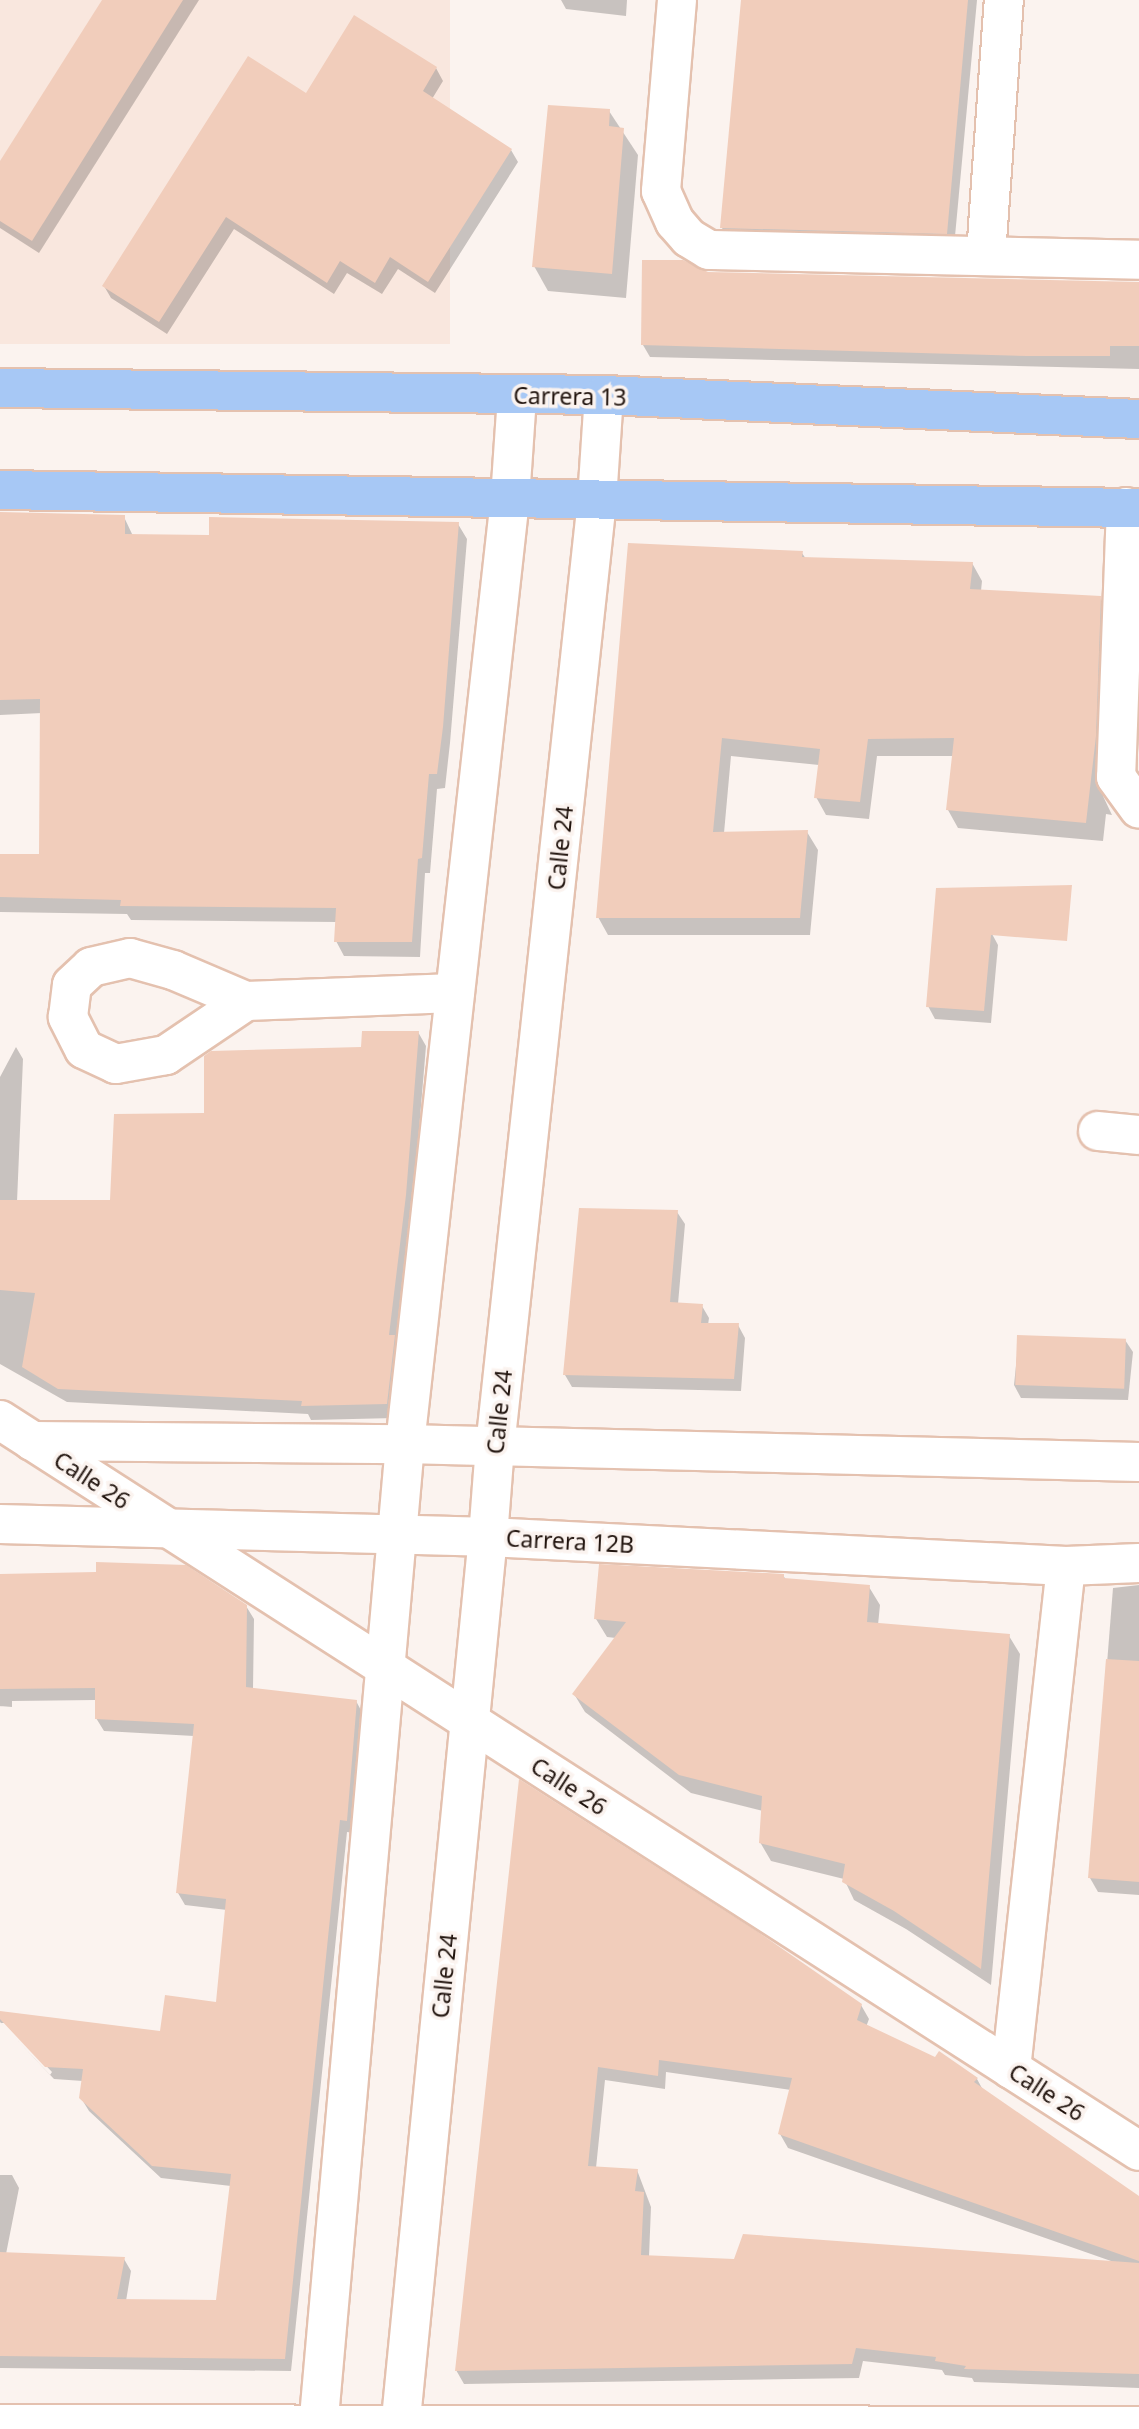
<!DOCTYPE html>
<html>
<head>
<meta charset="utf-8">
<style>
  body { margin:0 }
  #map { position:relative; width:1139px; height:2429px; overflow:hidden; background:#fbf3ef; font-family:"Noto Sans",sans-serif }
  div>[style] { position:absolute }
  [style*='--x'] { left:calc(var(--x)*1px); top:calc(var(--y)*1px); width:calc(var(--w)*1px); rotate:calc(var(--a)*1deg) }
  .built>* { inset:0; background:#f9e7de; transform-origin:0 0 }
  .shadow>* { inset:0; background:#0003 }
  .building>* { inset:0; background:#f1cdbb; transform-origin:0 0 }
  .roads { filter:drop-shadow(2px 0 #e4c1af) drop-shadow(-2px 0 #e4c1af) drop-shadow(0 2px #e4c1af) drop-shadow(0 -2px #e4c1af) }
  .minor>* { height:38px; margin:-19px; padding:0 19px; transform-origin:19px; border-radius:19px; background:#fff }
  .major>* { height:38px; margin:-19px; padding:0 19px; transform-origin:19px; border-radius:19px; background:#a7c8f5 }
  span { translate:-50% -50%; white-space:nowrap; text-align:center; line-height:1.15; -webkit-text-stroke:7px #fbf3ef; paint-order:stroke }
  .street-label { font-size:23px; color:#21140e }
</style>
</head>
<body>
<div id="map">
  <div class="built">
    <div style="left:0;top:0;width:450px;height:344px"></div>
  </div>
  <div class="shadow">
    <div style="clip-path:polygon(104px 0,199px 0,39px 253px,0 228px,0 164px)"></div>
    <div style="clip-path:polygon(561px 0,627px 0,626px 16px,566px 9px)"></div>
    <div style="clip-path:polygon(742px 0,977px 0,954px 247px,730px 242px,722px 228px)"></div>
    <div style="clip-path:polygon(436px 68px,443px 81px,432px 99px,511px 150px,518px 162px,435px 293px,398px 269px,382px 294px,347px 273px,334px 294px,234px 229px,167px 334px,111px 298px,104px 286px,307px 95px)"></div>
    <div style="clip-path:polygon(609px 111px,638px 155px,626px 298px,548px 291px,534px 266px)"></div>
    <div style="clip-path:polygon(708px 274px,1139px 284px,1139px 369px,650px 357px,643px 345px)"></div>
    <div style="clip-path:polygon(0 515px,124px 517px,133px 536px,211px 536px,458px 524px,467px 539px,450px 743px,445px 788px,437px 789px,430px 873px,425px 873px,420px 957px,344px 956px,336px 941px,337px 922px,131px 920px,127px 914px,0 912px,0 855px,41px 856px,42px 713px,0 715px)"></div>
    <div style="clip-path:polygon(802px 553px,806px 559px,972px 563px,982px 581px,981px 591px,1100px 598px,1110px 616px,1103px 796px,1112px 815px,1106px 814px,1103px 841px,958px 828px,948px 810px,954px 756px,877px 756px,869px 819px,826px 815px,816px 797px,819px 765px,731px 756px,724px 833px,807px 832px,818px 850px,810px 935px,608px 935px,598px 917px)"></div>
    <div style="clip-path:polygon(991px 932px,998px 945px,991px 1023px,935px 1019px,928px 1006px)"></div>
    <div style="clip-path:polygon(418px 1032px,426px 1046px,395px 1418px,311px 1420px,308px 1414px,67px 1402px,0 1364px,0 1077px,16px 1047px,23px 1059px,17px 1202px,112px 1202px,206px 1115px,363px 1048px)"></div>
    <div style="clip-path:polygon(677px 1212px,685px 1224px,678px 1304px,702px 1306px,709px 1318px,708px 1325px,738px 1325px,745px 1338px,741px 1391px,572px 1387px,565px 1375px)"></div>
    <div style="clip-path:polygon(1019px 1337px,1125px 1340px,1133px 1352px,1128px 1400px,1021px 1398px,1014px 1385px)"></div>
    <div style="clip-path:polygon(evenodd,0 1574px,246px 1606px,254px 1619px,253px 1689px,356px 1701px,363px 1714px,354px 1833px,347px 1832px,291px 2371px,0 2368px,0 2175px,12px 2175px,19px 2188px,6px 2254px,124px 2259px,131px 2271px,126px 2301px,217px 2302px,231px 2186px,161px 2178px,89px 2111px,81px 2098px,83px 2081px,54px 2079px,0 2022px,0 2013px,162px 2033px,217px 2004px,227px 1910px,185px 1905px,178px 1893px,194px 1736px,104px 1731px,96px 1718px,96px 1700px,12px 1701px,12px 1707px,0 1706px,0 1574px,1px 2023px,6px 2023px,52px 2072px,50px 2075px,1px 2023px)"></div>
    <div style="clip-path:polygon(783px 1575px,786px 1580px,869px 1587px,880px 1605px,878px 1625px,1009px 1636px,1020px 1654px,991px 1985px,906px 1929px,854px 1900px,844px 1879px,771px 1861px,760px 1842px,763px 1811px,691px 1793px,585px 1712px,574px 1694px,616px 1638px,607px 1637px,596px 1619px)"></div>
    <div style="clip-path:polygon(1139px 1585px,1139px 1895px,1098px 1892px,1090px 1878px,1113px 1588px)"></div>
    <div style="clip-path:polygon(evenodd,521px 1782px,861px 2005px,869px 2019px,866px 2027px,977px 2079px,983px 2090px,1139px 2197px,1139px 2388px,974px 2382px,972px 2378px,945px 2375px,942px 2370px,863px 2361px,859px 2378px,464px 2384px,456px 2370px,521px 1782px,666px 2072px,791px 2090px,780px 2134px,788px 2148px,1111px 2261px,735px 2261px,649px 2257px,651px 2207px,637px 2170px,596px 2168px,605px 2080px,665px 2089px,666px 2072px)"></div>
  </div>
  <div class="building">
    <div style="clip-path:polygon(102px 0,183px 0,32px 241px,0 221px,0 161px)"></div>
    <div style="clip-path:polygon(741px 0,968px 0,947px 234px,720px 228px)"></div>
    <div style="clip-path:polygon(354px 15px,437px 67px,423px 91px,512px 149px,428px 282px,390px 257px,375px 283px,340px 261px,327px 283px,226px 217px,159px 322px,102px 286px,248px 56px,306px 93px)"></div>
    <div style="clip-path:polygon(548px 105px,610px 109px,609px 126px,624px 128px,612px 274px,532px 267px)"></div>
    <div style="clip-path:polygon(642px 260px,683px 260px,708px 272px,1139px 282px,1139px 346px,1110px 346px,1110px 356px,1027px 356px,641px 345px)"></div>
    <div style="clip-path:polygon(0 512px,125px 515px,125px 534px,209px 535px,209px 517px,459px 522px,443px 727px,437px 774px,429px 774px,422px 858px,418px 859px,412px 942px,334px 942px,336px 908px,120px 906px,121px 900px,0 897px,0 854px,39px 854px,40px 699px,0 700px)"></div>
    <div style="clip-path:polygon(628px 543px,803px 551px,802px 557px,973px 562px,970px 589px,1101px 596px,1096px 736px,1086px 823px,946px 810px,954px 738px,868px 739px,860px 802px,814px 798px,820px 749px,722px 738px,713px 832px,808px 830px,800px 918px,596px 918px)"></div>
    <div style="clip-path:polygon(1072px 885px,1067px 941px,991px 935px,984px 1011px,926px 1007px,936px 888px)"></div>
    <div style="clip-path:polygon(362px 1031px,419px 1031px,406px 1195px,389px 1335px,395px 1335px,387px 1404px,301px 1406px,302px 1401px,58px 1389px,22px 1367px,35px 1293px,0 1290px,0 1200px,110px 1200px,114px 1114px,204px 1113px,204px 1056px,211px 1051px,361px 1047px)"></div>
    <div style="clip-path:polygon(579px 1208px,678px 1210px,670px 1302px,703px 1304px,701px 1323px,739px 1323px,734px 1379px,563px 1375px)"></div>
    <div style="left:1017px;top:1335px;width:109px;height:50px;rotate:2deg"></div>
    <div style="clip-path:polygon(96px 1562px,186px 1565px,247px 1605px,246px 1687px,357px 1700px,347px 1821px,340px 1820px,285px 2359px,0 2356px,0 2252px,125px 2257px,117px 2299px,216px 2300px,231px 2174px,152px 2166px,79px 2098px,83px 2069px,45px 2067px,0 2019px,0 2011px,160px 2031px,165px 1995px,216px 2002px,226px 1899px,176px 1893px,194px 1724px,95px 1719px,95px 1688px,0 1689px,0 1574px,96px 1572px)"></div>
    <div style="clip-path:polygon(599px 1564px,784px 1574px,784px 1578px,870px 1585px,867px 1622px,1010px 1634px,981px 1969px,894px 1911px,842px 1882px,845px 1864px,759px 1843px,762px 1796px,679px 1775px,572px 1694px,626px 1622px,594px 1619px)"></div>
    <div style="clip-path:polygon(1106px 1659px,1139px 1661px,1139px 1882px,1088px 1878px)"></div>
    <div style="clip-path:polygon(519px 1779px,758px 1932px,862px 2004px,857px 2020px,935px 2057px,939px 2051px,978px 2078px,974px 2082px,1139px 2196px,1139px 2261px,778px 2134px,792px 2078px,659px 2060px,658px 2076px,598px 2067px,588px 2166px,638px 2169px,635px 2191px,644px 2192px,641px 2255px,734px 2259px,743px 2234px,1139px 2263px,1139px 2374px,964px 2369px,966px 2366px,935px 2361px,936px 2357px,856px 2348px,852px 2364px,455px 2371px)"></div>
  </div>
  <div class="roads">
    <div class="minor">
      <div style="--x:677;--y:0;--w:192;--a:94.8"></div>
      <div style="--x:661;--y:191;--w:34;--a:66"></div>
      <div style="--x:675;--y:222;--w:21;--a:49"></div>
      <div style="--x:689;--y:238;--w:23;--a:31"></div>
      <div style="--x:709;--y:250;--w:430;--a:1.3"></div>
      <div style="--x:986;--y:255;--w:256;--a:-86"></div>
      <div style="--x:1126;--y:507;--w:270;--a:92.1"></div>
      <div style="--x:1116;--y:777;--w:39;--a:54"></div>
      <div style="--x:246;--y:1001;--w:97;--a:146"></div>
      <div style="--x:166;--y:1055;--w:51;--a:169.8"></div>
      <div style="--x:116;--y:1064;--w:35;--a:-155"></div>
      <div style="--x:84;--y:1049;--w:36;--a:-117"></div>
      <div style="--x:68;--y:1017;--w:32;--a:-83"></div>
      <div style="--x:72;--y:985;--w:26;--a:-43"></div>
      <div style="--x:91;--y:967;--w:40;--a:-13"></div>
      <div style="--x:130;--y:958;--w:45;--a:15.6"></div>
      <div style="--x:173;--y:970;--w:79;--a:23"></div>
      <div style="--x:246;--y:1001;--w:209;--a:-2.2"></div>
      <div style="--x:1098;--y:1131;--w:41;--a:5.6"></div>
      <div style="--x:0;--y:1420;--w:1353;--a:32.69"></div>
      <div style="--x:32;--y:1441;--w:373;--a:0.5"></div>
      <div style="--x:405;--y:1444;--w:734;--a:1.4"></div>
      <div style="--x:0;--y:1524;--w:488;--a:1.5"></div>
      <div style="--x:488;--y:1537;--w:579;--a:2.87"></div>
      <div style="--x:1066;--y:1566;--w:73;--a:-2.4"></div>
      <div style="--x:1011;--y:2069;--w:506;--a:-83.76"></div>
      <div style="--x:0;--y:2424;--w:1139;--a:0.1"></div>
      <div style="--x:318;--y:2429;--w:989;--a:-84.95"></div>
      <div style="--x:405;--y:1444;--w:951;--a:-83.66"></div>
      <div style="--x:510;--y:499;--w:104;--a:-86.1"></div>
      <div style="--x:400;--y:2429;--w:896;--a:-84.37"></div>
      <div style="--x:488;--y:1537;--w:90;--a:-85.6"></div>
      <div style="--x:495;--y:1447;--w:952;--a:-83.85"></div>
      <div style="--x:597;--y:500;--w:105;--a:-86.2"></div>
    </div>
    <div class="major">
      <div style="--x:0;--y:388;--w:604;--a:0.66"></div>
      <div style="--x:604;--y:395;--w:536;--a:2.57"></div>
      <div style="--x:0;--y:490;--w:1139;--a:0.91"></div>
    </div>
  </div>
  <div class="street-label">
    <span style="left:570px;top:396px;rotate:1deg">Carrera 13</span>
    <span style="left:560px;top:848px;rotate:-84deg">Calle 24</span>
    <span style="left:499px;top:1412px;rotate:-84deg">Calle 24</span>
    <span style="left:92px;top:1480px;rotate:33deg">Calle 26</span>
    <span style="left:570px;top:1541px;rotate:3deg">Carrera 12B</span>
    <span style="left:569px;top:1786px;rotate:33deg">Calle 26</span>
    <span style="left:444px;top:1976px;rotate:-84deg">Calle 24</span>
    <span style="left:1047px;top:2092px;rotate:33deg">Calle 26</span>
  </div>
</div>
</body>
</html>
